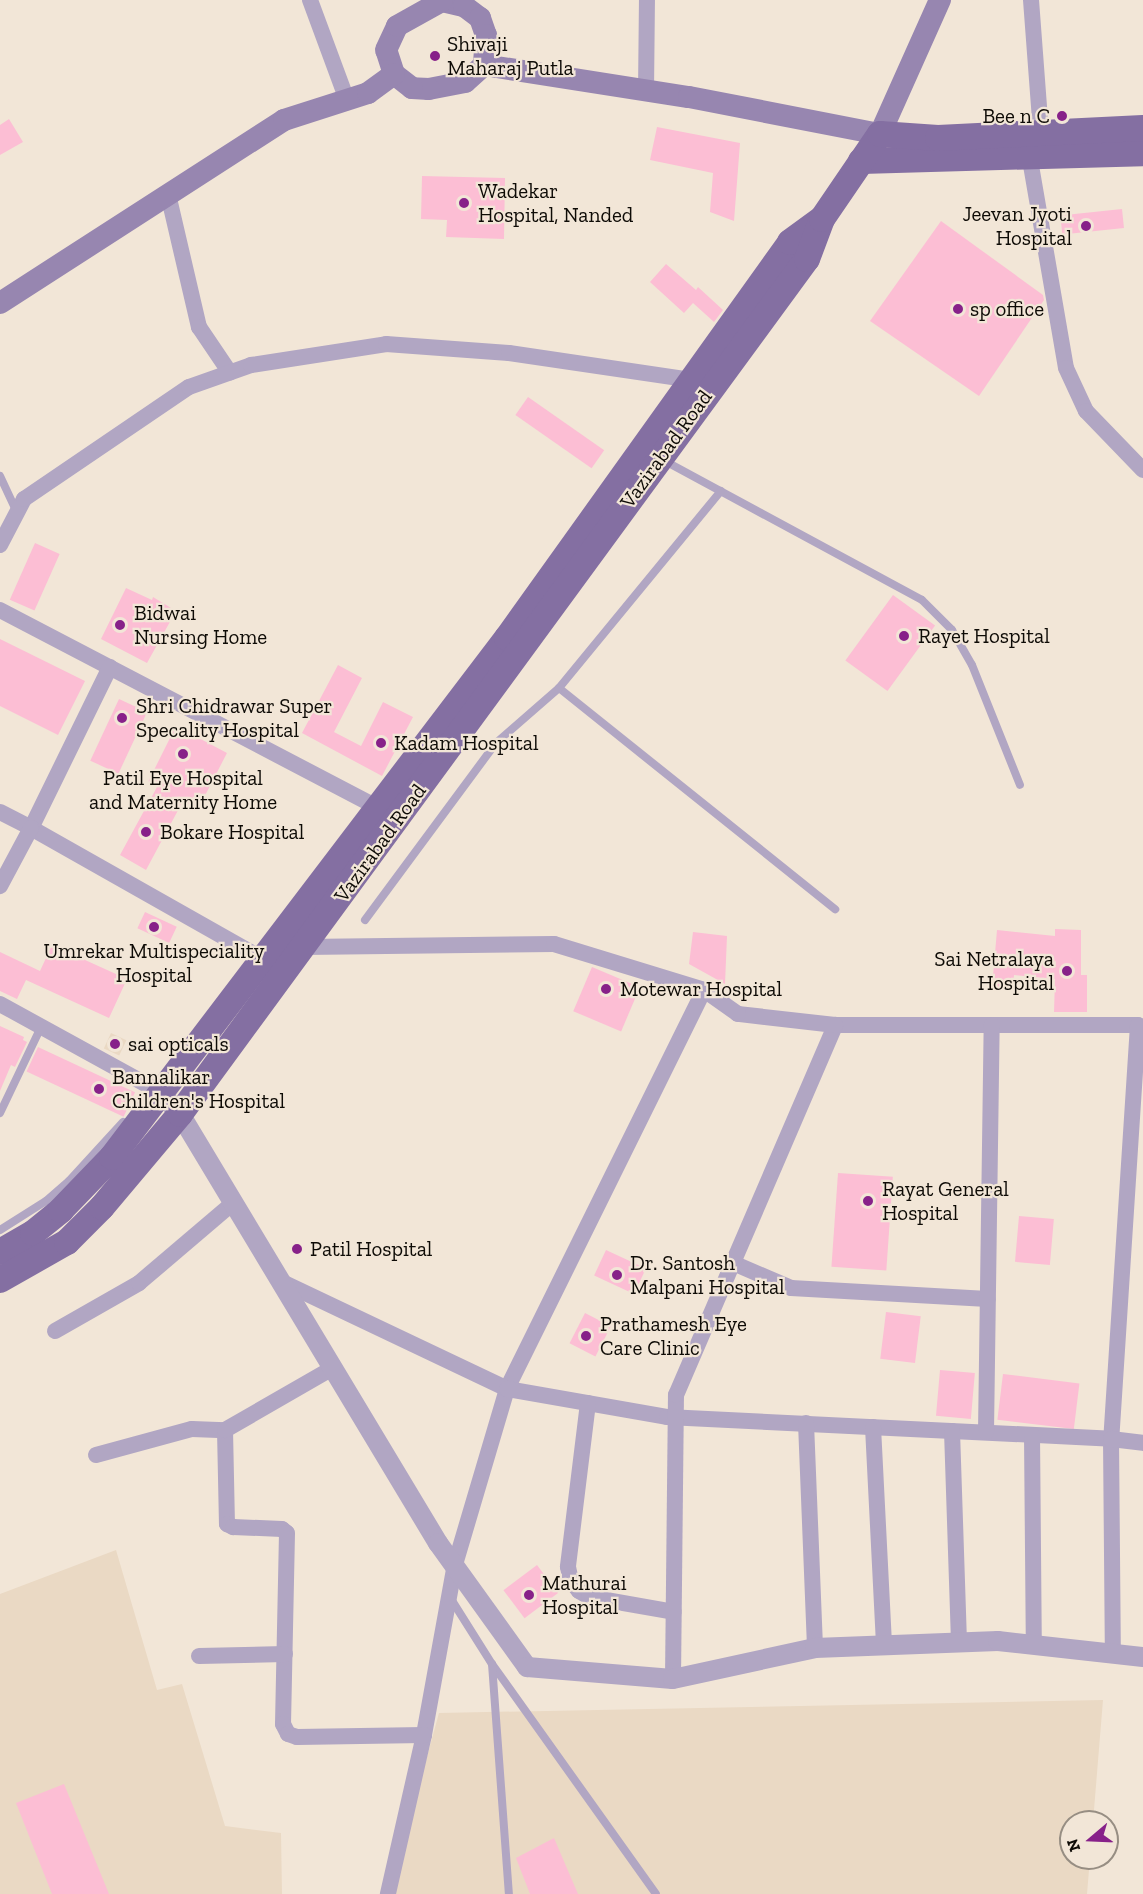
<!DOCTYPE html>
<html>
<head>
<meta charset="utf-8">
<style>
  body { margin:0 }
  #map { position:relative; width:1143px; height:1894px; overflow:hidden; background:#f2e6d7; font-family:"Zilla Slab",serif }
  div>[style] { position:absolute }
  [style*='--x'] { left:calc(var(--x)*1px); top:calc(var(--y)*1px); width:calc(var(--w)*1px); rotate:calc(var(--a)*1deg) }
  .built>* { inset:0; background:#ead9c4; transform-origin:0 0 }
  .building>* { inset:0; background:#fcbed4; transform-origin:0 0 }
  .service>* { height:8px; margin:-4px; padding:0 4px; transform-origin:4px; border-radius:4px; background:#b1a6c3 }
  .minor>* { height:16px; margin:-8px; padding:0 8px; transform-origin:8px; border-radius:8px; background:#b1a6c3 }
  .tertiary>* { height:20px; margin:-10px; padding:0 10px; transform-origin:10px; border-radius:10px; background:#b1a6c3 }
  .secondary>* { height:22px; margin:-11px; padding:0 11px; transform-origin:11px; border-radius:11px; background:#9786b0 }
  .primary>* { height:26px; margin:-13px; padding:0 13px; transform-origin:13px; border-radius:13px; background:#846fa2 }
  .dots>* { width:16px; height:16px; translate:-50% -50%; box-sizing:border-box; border:3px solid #f2e6d7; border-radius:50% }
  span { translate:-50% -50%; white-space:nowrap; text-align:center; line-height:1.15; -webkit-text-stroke:4.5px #f2e6d7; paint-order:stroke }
  .poi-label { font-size:21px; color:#0e0b06 }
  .left { translate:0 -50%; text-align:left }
  .right { translate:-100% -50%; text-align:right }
  .street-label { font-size:21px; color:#0e0b06 }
  .north { position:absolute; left:1059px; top:1810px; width:60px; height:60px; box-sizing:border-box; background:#f2e6d7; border:2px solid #978e83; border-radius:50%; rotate:251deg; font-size:16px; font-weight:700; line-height:24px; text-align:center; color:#0e0b06 }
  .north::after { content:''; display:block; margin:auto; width:21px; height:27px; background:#872189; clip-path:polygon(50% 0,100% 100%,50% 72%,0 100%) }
</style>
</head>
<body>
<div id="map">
  <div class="built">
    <div style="left:111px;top:1033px;width:17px;height:17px;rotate:25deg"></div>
    <div style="clip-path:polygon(116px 1550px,157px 1690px,182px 1684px,225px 1826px,281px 1833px,282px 1894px,0 1894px,0 1594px)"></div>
    <div style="clip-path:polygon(1103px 1700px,1093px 1822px,1071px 1822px,1071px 1858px,1090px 1858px,1087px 1894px,389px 1894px,439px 1713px)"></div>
  </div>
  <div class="building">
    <div style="clip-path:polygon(9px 119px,23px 142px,0 155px,0 125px)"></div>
    <div style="clip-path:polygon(657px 127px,740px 143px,734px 221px,710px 212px,713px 173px,650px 160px)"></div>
    <div style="clip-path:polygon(422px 176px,505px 178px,504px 239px,446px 237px,447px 220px,421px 219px)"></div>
    <div style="left:1122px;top:209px;width:19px;height:62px;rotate:84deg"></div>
    <div style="clip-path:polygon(941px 221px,1043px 295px,1044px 300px,979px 396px,870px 321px)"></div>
    <div style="clip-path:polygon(666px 264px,696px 290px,698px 287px,723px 310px,714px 322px,693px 303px,684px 313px,650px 282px)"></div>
    <div style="left:528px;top:397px;width:93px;height:22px;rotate:35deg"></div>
    <div style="left:35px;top:543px;width:27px;height:62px;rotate:24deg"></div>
    <div style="clip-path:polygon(126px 588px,152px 600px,153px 597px,176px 611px,147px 663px,101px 639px)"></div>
    <div style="left:893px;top:595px;width:52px;height:81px;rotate:36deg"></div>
    <div style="clip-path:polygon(0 639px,85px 681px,58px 735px,0 706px)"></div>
    <div style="clip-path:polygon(338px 665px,362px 678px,334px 732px,361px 746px,383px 702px,413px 717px,382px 776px,302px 733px)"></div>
    <div style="left:119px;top:699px;width:31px;height:68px;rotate:25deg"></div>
    <div style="clip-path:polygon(176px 726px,227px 753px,198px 809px,183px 801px,146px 870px,120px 855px,157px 787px,148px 782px)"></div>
    <div style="left:145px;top:912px;width:35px;height:18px;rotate:25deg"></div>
    <div style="clip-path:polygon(1055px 929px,1081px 930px,1081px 975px,1087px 975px,1087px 1012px,1054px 1012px,1055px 979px,1014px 975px,1013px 990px,992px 988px,997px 930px,1055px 936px)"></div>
    <div style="clip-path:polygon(693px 932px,727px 936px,725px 984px,689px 964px)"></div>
    <div style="clip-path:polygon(52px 945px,127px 979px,109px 1018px,26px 980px,17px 999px,0 991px,0 952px,40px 971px)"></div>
    <div style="left:592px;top:967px;width:52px;height:48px;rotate:23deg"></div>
    <div style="clip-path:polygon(0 1026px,24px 1037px,23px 1040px,27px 1042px,15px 1067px,11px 1065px,0 1091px)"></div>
    <div style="left:38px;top:1047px;width:107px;height:27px;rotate:25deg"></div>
    <div style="left:838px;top:1173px;width:55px;height:94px;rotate:4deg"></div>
    <div style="left:1019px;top:1216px;width:35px;height:46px;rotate:5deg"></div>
    <div style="left:606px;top:1250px;width:44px;height:28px;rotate:25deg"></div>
    <div style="left:886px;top:1312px;width:35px;height:47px;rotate:7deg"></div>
    <div style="left:585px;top:1313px;width:29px;height:34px;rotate:27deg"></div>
    <div style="left:940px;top:1370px;width:35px;height:46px;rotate:5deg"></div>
    <div style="left:1003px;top:1374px;width:77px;height:46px;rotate:7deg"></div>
    <div style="left:537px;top:1565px;width:35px;height:42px;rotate:53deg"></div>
    <div style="clip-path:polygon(64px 1784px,109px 1894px,52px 1894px,16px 1803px)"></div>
    <div style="clip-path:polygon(554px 1838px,578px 1894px,530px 1894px,516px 1858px)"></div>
  </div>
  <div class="service">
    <div style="--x:663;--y:460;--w:294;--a:28.4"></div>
    <div style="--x:922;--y:600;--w:42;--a:45"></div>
    <div style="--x:952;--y:630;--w:40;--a:60.3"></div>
    <div style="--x:972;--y:665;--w:129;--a:68.2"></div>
    <div style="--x:0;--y:476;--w:40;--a:65"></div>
    <div style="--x:559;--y:688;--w:354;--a:38.7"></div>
    <div style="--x:365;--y:920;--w:220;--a:-53.5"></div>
    <div style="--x:496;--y:743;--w:84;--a:-41.1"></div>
    <div style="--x:559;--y:688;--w:255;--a:-50.6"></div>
    <div style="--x:0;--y:1113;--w:95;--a:-64.5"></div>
    <div style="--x:0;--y:1230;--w:54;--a:-32.2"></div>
    <div style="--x:46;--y:1201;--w:30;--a:-41"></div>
    <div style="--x:69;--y:1181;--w:80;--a:-47.5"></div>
    <div style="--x:451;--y:1599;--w:77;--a:57.8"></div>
    <div style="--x:492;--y:1664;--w:282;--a:54.5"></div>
    <div style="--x:492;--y:1664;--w:231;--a:85.8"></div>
  </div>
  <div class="minor">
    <div style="--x:310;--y:0;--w:107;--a:69.7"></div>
    <div style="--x:1031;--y:0;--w:133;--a:85.7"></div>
    <div style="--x:646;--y:92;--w:92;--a:-89.4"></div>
    <div style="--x:1028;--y:148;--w:223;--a:80.2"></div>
    <div style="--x:1066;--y:368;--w:47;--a:65.1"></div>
    <div style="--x:1086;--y:411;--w:82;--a:46"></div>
    <div style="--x:168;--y:194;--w:137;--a:76.9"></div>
    <div style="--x:199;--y:327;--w:55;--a:56"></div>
    <div style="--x:0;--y:545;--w:52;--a:-62.4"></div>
    <div style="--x:24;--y:499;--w:199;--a:-34.2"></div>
    <div style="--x:189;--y:387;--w:66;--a:-19.5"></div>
    <div style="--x:251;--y:365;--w:137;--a:-8.8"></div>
    <div style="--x:386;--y:344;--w:123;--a:4.2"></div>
    <div style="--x:509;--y:353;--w:184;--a:8.4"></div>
    <div style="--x:0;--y:610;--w:434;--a:27.6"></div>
    <div style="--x:110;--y:667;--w:179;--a:116.1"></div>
    <div style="--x:31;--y:828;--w:264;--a:29.5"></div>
    <div style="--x:0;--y:812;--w:35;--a:27"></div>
    <div style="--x:31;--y:828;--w:66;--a:118.1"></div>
    <div style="--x:304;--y:947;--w:250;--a:-0.7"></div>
    <div style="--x:554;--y:944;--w:157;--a:17"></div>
    <div style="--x:704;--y:990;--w:445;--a:116.3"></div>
    <div style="--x:507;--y:1389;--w:183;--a:106.5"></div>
    <div style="--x:455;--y:1564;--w:174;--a:100.3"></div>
    <div style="--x:424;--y:1735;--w:163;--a:102.8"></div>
    <div style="--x:0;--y:1004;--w:185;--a:28.8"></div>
    <div style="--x:835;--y:1025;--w:303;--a:0"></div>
    <div style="--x:1138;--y:1025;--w:415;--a:93.7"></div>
    <div style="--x:1111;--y:1439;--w:215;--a:89.5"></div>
    <div style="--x:733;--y:1263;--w:63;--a:23.3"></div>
    <div style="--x:791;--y:1288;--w:197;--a:3.2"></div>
    <div style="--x:280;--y:1281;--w:251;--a:25.4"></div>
    <div style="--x:507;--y:1389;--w:162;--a:9.9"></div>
    <div style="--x:667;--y:1417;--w:445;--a:2.8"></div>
    <div style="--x:1111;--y:1439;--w:32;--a:7"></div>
    <div style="--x:55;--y:1331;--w:97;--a:-29.7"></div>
    <div style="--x:139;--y:1283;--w:123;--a:-40.4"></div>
    <div style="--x:588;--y:1403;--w:165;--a:97"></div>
    <div style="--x:568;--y:1567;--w:14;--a:78"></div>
    <div style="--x:571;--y:1581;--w:13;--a:51"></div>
    <div style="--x:579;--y:1591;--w:12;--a:31"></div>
    <div style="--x:589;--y:1597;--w:86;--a:10"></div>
    <div style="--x:806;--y:1423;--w:225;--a:87.7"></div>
    <div style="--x:873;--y:1427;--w:218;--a:87.1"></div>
    <div style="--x:225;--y:1430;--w:94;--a:88.8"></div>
    <div style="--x:227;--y:1524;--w:7;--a:27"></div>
    <div style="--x:233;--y:1527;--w:49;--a:2.3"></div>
    <div style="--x:282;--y:1529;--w:6;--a:39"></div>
    <div style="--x:287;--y:1533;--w:191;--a:91.2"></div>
    <div style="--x:283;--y:1724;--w:11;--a:63"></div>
    <div style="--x:288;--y:1734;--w:9;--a:18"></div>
    <div style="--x:297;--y:1737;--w:127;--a:-0.9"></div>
    <div style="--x:952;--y:1431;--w:211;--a:88.1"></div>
    <div style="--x:986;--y:1432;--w:407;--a:-89.2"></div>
    <div style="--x:1032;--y:1435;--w:210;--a:89.5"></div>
    <div style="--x:96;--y:1455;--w:99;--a:-15.2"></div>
    <div style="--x:192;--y:1429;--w:33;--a:2"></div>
    <div style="--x:225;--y:1430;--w:125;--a:-29.9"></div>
    <div style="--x:199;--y:1656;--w:86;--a:-1.3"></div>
    <div style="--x:673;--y:1679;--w:284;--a:-89.4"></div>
    <div style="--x:676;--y:1395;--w:403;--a:-66.7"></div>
    <div style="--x:835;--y:1025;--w:98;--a:-173.5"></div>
    <div style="--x:738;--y:1014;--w:42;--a:-144.8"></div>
  </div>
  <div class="tertiary">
    <div style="--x:171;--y:1104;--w:13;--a:48"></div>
    <div style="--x:180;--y:1114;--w:501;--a:58.98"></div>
    <div style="--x:438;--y:1543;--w:153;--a:54.3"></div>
    <div style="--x:527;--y:1667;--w:146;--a:4.7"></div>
    <div style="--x:673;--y:1679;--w:145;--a:-12.3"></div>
    <div style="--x:815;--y:1648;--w:183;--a:-2.2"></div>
    <div style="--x:998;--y:1641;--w:146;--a:6.3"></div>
  </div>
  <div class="secondary">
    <div style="--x:442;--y:1;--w:23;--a:13"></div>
    <div style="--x:464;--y:6;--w:20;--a:37"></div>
    <div style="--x:480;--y:18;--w:18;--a:71"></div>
    <div style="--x:486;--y:35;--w:30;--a:94"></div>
    <div style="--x:484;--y:65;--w:25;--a:138"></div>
    <div style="--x:465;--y:82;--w:37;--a:169"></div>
    <div style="--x:429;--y:89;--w:17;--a:-177"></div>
    <div style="--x:412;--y:88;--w:23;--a:-142"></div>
    <div style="--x:394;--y:74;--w:25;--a:-108"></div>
    <div style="--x:386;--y:50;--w:26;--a:-65"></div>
    <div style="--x:397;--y:26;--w:51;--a:-29.1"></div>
    <div style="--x:484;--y:65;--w:207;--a:8.9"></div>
    <div style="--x:689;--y:97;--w:195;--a:11"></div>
    <div style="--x:880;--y:134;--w:147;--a:-65.9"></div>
    <div style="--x:0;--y:303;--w:338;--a:-32.8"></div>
    <div style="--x:284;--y:120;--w:88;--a:-17.8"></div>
    <div style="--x:368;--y:93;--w:32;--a:-36"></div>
  </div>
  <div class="primary">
    <div style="--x:861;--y:161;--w:282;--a:-1.6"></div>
    <div style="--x:0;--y:1252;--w:38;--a:-30"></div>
    <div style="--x:33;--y:1233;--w:36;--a:-39"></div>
    <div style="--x:61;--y:1210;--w:74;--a:-46.1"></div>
    <div style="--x:112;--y:1157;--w:652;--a:-52.73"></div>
    <div style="--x:507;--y:638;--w:487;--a:-54.4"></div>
    <div style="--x:790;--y:242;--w:39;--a:-36"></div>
    <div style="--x:0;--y:1280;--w:77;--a:-29.6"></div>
    <div style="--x:67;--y:1242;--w:49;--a:-45"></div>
    <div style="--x:102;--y:1207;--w:121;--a:-50"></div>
    <div style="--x:180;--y:1114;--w:1060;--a:-53.75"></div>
    <div style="--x:807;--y:259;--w:43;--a:-69.4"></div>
    <div style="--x:822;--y:219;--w:103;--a:-55.7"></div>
    <div style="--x:880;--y:134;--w:58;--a:3.9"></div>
    <div style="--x:938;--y:138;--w:205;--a:-2.8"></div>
  </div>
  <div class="dots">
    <div style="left:435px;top:56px;background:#872189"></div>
    <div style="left:1062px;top:116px;background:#872189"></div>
    <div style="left:464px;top:203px;background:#872189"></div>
    <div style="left:1086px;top:226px;background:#872189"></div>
    <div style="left:958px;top:309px;background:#872189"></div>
    <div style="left:120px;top:625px;background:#872189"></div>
    <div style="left:904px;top:636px;background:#872189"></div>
    <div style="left:122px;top:718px;background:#872189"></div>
    <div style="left:381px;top:743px;background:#872189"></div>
    <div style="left:183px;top:754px;background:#872189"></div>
    <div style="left:146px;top:832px;background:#872189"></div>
    <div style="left:154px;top:927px;background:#872189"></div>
    <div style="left:1067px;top:971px;background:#872189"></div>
    <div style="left:606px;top:989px;background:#872189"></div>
    <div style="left:115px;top:1044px;background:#872189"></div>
    <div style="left:99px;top:1089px;background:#872189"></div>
    <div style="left:868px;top:1201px;background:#872189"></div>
    <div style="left:297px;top:1249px;background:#872189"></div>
    <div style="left:617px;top:1275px;background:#872189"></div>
    <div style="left:586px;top:1336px;background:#872189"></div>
    <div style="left:529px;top:1595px;background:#872189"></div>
  </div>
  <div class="poi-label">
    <span class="left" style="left:447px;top:56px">Shivaji<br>Maharaj Putla</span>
    <span class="right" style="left:1050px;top:116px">Bee n C</span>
    <span class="left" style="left:478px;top:203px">Wadekar<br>Hospital, Nanded</span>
    <span class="right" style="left:1072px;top:226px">Jeevan Jyoti<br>Hospital</span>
    <span class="left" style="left:970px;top:309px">sp office</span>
    <span class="left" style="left:134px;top:625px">Bidwai<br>Nursing Home</span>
    <span class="left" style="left:918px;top:636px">Rayet Hospital</span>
    <span class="left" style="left:136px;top:718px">Shri Chidrawar Super<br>Specality Hospital</span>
    <span class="left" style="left:394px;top:743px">Kadam Hospital</span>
    <span style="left:183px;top:790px">Patil Eye Hospital<br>and Maternity Home</span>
    <span class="left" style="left:160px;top:832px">Bokare Hospital</span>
    <span style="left:154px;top:963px">Umrekar Multispeciality<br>Hospital</span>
    <span class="right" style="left:1054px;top:971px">Sai Netralaya<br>Hospital</span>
    <span class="left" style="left:620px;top:989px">Motewar Hospital</span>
    <span class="left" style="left:128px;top:1044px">sai opticals</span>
    <span class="left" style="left:112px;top:1089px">Bannalikar<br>Children's Hospital</span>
    <span class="left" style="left:882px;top:1201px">Rayat General<br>Hospital</span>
    <span class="left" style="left:310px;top:1249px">Patil Hospital</span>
    <span class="left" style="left:630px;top:1275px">Dr. Santosh<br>Malpani Hospital</span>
    <span class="left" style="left:600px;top:1336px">Prathamesh Eye<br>Care Clinic</span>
    <span class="left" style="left:542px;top:1595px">Mathurai<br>Hospital</span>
  </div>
  <div class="street-label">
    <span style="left:666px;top:449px;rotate:-54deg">Vazirabad Road</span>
    <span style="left:380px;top:843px;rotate:-54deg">Vazirabad Road</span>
  </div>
  <div class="north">N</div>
</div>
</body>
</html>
